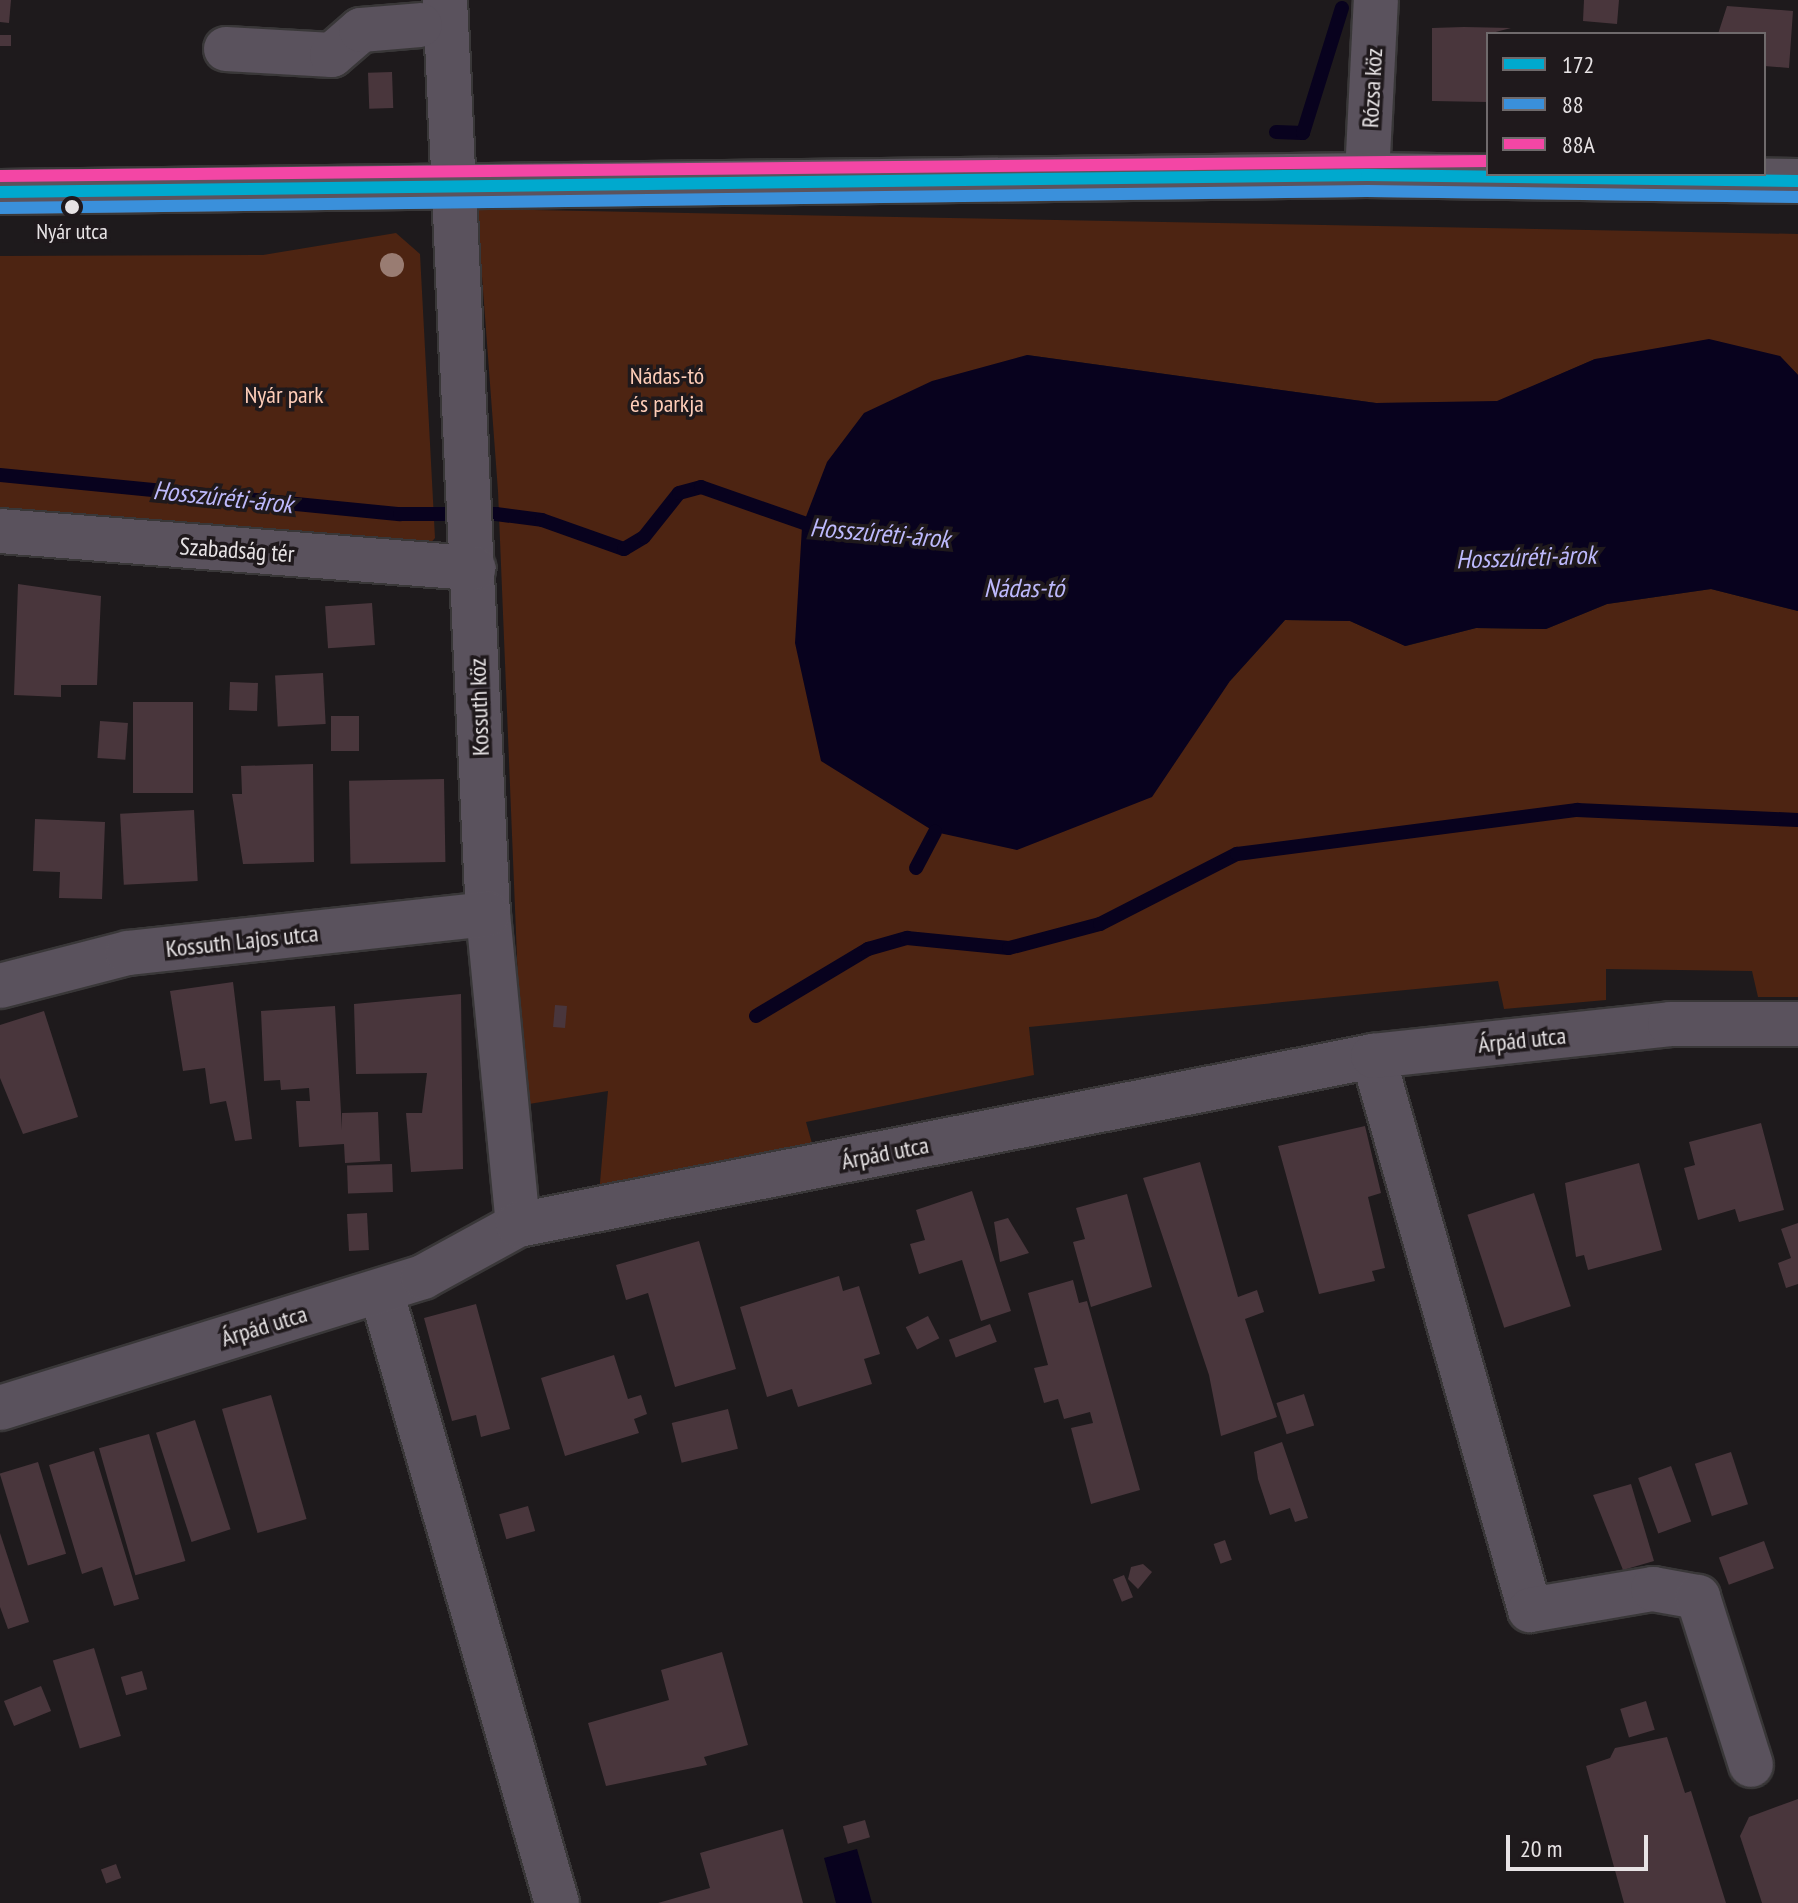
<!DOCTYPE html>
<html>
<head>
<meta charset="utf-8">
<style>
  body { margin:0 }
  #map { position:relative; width:1798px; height:1903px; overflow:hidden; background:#1e1a1c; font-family:"PT Sans Narrow",sans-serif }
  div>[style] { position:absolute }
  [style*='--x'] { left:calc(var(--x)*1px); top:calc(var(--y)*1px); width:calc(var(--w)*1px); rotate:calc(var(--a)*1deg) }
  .green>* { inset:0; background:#4d2412 }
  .water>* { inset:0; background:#08021e }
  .stream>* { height:14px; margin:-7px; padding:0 7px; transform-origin:7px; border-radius:7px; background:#08021e }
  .building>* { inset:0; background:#49363c; transform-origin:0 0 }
  .roads { filter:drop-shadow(2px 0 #393738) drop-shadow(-2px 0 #393738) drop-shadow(0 2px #393738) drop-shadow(0 -2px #393738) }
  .minor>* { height:44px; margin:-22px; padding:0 22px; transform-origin:22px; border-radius:22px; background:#5a525d }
  .major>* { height:44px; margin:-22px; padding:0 22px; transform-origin:22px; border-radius:22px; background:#5b535d }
  .bus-1>* { height:12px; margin:-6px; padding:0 6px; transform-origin:6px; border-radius:6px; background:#00a9ce }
  .bus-2>* { height:12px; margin:-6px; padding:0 6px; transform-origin:6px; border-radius:6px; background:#3a90db }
  .bus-3>* { height:12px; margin:-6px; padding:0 6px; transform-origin:6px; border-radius:6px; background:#f346a5 }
  .trees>* { width:24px; height:24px; margin:-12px; border-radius:50%; background:#997c72 }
  .dots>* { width:22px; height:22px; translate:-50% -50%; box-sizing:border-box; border:4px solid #1f191c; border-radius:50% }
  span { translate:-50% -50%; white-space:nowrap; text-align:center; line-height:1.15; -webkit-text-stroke:7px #1f191c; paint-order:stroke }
  .bus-label { font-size:22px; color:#e7e3e5 }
  .street-label { font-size:24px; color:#e7e3e5 }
  .park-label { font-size:24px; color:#fecdb8 }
  .water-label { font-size:26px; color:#bdb9fc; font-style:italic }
  .legend { position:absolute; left:1486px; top:32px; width:280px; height:144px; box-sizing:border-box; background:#1f191c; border:2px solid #6f6a6c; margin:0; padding:10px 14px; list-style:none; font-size:24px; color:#e7e3e5 }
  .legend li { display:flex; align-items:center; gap:16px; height:40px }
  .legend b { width:40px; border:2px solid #6f6a6c }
  .scale { position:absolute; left:1506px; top:1835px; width:142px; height:36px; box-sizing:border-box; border:4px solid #e7e3e5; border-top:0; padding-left:10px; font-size:24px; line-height:28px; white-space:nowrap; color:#e7e3e5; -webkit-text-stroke:6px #1f191c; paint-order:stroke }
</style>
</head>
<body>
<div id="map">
  <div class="green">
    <div style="clip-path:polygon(477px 209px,1798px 234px,1798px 375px,1780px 356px,1595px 359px,1497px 402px,1376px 403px,1027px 355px,1230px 681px,1285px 620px,1350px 621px,1406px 646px,1476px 628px,1546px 629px,1607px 604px,1711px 589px,1798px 611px,1798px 997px,1758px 997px,1752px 971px,1606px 969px,1606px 1000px,1504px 1009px,1498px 981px,1029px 1027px,1034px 1075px,806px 1122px,813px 1147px,599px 1194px,608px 1091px,523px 1105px,498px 491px)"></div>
    <div style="clip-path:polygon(396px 233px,420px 254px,435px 538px,426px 548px,0 515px,0 256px,263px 255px)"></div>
  </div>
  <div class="water">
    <div style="clip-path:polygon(1709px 339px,1780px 356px,1798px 375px,1798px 611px,1711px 589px,1607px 604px,1546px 629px,1476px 628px,1405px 646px,1350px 621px,1285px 620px,1230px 681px,1152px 797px,1017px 850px,935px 832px,821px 761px,795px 643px,802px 527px,827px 462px,864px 413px,932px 381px,1027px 355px,1376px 403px,1497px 401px,1595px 359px)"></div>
    <div style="clip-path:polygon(857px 1849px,872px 1903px,836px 1903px,824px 1858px)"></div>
  </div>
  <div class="stream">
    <div style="--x:1276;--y:132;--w:27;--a:2"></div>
    <div style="--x:1303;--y:133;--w:131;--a:-72.7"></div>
    <div style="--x:0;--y:475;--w:402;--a:5.6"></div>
    <div style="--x:400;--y:514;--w:96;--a:0"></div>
    <div style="--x:496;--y:514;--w:46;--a:7.4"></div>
    <div style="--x:542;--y:520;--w:87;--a:19.5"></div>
    <div style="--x:624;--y:549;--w:23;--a:-31"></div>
    <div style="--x:644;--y:537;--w:56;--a:-51.5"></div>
    <div style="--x:679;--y:493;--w:23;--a:-15"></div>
    <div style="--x:701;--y:487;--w:124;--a:19.3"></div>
    <div style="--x:916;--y:868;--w:41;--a:-62.2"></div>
    <div style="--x:756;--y:1016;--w:131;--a:-30.9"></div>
    <div style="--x:868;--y:949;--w:41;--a:-15.8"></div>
    <div style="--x:907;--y:938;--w:102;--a:5.6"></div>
    <div style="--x:1009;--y:948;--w:94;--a:-14.8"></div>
    <div style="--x:1100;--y:924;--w:154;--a:-27.1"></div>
    <div style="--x:1237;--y:854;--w:343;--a:-7.4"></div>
    <div style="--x:1577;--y:810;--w:221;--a:2.6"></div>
  </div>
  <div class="building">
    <div style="clip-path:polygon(0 0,11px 0,9px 23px,0 22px)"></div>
    <div style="clip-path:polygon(1584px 0,1619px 0,1617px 24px,1583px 21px)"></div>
    <div style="clip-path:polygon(1727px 6px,1793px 11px,1789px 68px,1764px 66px,1764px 34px,1718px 34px)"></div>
    <div style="clip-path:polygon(1464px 27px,1511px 28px,1488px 34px,1488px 102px,1432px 101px,1432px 28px)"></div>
    <div style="left:0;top:35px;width:11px;height:11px"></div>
    <div style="left:392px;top:72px;width:36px;height:24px;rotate:88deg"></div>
    <div style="clip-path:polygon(18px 584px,101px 596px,97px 685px,61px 685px,61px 697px,14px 695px)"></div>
    <div style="left:372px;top:603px;width:42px;height:47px;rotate:86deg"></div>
    <div style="left:323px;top:673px;width:51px;height:48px;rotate:87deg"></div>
    <div style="left:230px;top:682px;width:28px;height:28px;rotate:2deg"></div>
    <div style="left:193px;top:702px;width:91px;height:60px;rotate:90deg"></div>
    <div style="left:359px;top:716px;width:35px;height:28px;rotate:90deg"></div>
    <div style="left:100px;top:721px;width:28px;height:37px;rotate:4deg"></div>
    <div style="clip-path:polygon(313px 764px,314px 862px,243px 864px,232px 794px,242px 794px,241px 766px)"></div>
    <div style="left:444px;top:779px;width:83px;height:95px;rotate:89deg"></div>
    <div style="left:194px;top:810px;width:71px;height:74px;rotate:87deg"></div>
    <div style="clip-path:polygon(35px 819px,105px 822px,102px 899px,59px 898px,60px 872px,33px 871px)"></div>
    <div style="clip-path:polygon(233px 982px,252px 1139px,235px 1141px,226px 1101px,210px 1104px,205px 1068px,183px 1071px,170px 991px)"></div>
    <div style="clip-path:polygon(461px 994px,463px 1169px,411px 1172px,406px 1113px,422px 1113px,427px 1073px,356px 1074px,354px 1004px)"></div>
    <div style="left:555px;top:1005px;width:12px;height:22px;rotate:5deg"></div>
    <div style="clip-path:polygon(335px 1006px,342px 1130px,342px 1113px,378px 1112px,380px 1161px,345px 1163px,344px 1144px,299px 1147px,296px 1101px,310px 1101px,309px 1088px,281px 1090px,280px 1080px,264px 1081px,261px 1011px)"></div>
    <div style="clip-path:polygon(44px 1011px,78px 1117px,23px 1134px,0 1078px,0 1025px)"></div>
    <div style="clip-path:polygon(1761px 1123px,1784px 1210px,1739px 1222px,1735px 1209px,1698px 1220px,1684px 1168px,1695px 1165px,1689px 1142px)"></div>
    <div style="clip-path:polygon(1365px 1126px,1381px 1193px,1368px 1197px,1385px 1268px,1372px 1271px,1375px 1281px,1319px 1294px,1278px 1146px)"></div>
    <div style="clip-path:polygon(1200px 1162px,1238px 1297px,1257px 1290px,1264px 1312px,1245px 1319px,1277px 1417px,1221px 1436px,1209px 1375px,1143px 1178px)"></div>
    <div style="clip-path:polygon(1639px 1163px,1662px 1250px,1588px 1270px,1584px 1255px,1576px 1257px,1565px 1183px)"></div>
    <div style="left:392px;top:1164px;width:28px;height:45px;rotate:88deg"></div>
    <div style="clip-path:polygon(972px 1191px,1011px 1311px,981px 1321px,962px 1260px,919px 1274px,910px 1244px,925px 1240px,916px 1210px)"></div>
    <div style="left:1534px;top:1193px;width:119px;height:70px;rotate:72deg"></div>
    <div style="clip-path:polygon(1127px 1194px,1152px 1287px,1091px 1307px,1073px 1242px,1085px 1239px,1076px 1208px)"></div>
    <div style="left:367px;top:1213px;width:37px;height:20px;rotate:87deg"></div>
    <div style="clip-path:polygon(1008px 1218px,1029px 1253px,1000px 1262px,994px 1222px)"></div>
    <div style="clip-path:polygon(1798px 1223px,1798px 1284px,1786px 1288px,1778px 1263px,1791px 1258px,1781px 1229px)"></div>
    <div style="clip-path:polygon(699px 1241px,736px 1369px,675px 1387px,648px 1293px,626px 1300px,616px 1265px)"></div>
    <div style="clip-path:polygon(839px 1276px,843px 1291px,859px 1286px,880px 1354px,864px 1359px,872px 1384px,798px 1407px,792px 1389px,767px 1397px,740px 1307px)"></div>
    <div style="clip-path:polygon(1073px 1280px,1079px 1303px,1087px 1301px,1140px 1490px,1091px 1504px,1071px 1428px,1093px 1423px,1090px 1412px,1064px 1419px,1058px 1399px,1044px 1403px,1034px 1368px,1048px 1365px,1028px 1293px)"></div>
    <div style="clip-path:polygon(476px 1304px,510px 1429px,481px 1437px,476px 1415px,452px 1421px,424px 1318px)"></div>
    <div style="left:928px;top:1316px;width:25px;height:25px;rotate:63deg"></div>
    <div style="left:990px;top:1324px;width:19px;height:44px;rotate:69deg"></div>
    <div style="clip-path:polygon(614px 1355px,628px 1399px,641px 1395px,647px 1414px,634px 1419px,639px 1433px,565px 1456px,541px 1378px)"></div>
    <div style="left:1304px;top:1394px;width:33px;height:29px;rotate:72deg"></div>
    <div style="left:271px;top:1395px;width:129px;height:51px;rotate:74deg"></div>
    <div style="left:728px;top:1409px;width:41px;height:58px;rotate:76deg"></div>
    <div style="left:195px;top:1420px;width:115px;height:41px;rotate:72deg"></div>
    <div style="left:149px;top:1434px;width:132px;height:52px;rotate:74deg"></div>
    <div style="clip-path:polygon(1282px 1442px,1308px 1518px,1295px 1522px,1290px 1508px,1270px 1515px,1258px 1479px,1254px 1452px)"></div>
    <div style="clip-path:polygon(94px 1451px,139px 1599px,114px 1606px,102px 1567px,82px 1574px,49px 1465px)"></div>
    <div style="left:1731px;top:1452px;width:55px;height:38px;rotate:72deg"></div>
    <div style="left:38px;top:1462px;width:96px;height:40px;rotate:73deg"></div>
    <div style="left:1671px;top:1466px;width:59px;height:35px;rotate:70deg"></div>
    <div style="clip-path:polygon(1631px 1484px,1654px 1561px,1623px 1570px,1593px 1495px)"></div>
    <div style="left:528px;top:1506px;width:26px;height:30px;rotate:74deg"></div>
    <div style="clip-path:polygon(0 1533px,29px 1622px,8px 1629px,0 1607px)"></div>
    <div style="left:1225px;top:1540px;width:21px;height:12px;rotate:71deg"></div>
    <div style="left:1764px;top:1541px;width:29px;height:48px;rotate:70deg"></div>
    <div style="clip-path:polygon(1143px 1564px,1152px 1572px,1138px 1589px,1128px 1579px,1131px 1567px)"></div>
    <div style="left:1124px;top:1575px;width:24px;height:12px;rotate:68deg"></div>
    <div style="left:94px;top:1648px;width:92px;height:43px;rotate:73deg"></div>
    <div style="clip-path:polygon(722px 1652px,748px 1745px,704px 1757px,707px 1765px,606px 1786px,588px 1723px,669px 1700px,661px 1670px)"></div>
    <div style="left:142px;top:1671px;width:19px;height:22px;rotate:74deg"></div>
    <div style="left:41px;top:1686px;width:27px;height:40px;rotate:68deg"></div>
    <div style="left:1646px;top:1701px;width:30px;height:27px;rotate:73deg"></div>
    <div style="clip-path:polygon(1667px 1737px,1685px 1793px,1691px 1791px,1726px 1903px,1624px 1903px,1586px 1766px,1610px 1758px,1615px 1748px)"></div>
    <div style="clip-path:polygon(1798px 1799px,1798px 1903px,1762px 1903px,1740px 1836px,1749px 1817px)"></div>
    <div style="left:865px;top:1820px;width:18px;height:23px;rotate:74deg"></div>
    <div style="clip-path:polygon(783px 1829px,803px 1903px,658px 1903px,710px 1888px,700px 1853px)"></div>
    <div style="left:116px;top:1864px;width:15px;height:16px;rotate:70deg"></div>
  </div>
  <div class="roads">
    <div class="minor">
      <div style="--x:445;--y:0;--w:915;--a:87.31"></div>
      <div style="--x:488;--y:914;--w:312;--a:84.5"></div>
      <div style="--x:226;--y:49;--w:106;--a:3.2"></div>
      <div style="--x:332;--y:55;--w:38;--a:-41"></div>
      <div style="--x:361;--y:30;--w:59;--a:-4.8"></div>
      <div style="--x:1367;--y:175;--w:175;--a:-87.1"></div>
      <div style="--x:0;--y:531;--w:475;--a:4.5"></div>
      <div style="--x:0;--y:986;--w:132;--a:-14.5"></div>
      <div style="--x:128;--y:953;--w:362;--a:-6.2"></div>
      <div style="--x:1373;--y:1056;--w:576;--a:74.18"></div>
      <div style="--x:1530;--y:1610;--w:125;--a:-9.7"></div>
      <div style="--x:1653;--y:1589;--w:46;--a:10.1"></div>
      <div style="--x:1698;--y:1597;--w:176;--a:72.5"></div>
      <div style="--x:381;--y:1291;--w:637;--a:73.96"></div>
      <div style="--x:0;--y:1408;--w:443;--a:-17.2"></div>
      <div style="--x:423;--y:1277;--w:108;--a:-28.7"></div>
      <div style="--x:518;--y:1225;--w:872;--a:-11.18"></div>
      <div style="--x:1373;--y:1056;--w:299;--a:-6.1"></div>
      <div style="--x:1670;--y:1024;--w:128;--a:0"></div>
    </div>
    <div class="major">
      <div style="--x:0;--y:192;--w:1367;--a:-0.71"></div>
      <div style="--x:1367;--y:175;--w:431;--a:0.8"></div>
    </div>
  </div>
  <div class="bus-1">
    <div style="--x:0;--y:192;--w:1367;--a:-0.71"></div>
    <div style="--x:1367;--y:175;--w:431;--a:0.8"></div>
  </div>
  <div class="bus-2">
    <div style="--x:0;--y:208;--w:1367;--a:-0.71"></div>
    <div style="--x:1367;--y:191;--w:431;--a:0.8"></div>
  </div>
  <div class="bus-3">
    <div style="--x:0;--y:176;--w:1488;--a:-0.58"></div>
  </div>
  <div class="trees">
    <div style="left:392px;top:265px"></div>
  </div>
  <div class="dots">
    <div style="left:72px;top:207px;background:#e7e3e5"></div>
  </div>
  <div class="bus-label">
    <span style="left:72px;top:232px">Nyár utca</span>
  </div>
  <div class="street-label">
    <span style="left:1372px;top:88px;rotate:-87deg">Rózsa köz</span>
    <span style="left:237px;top:550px;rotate:4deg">Szabadság tér</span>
    <span style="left:479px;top:707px;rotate:-92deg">Kossuth köz</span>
    <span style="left:242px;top:941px;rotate:-6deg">Kossuth Lajos utca</span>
    <span style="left:1522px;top:1040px;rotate:-6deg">Árpád utca</span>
    <span style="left:885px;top:1153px;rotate:-11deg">Árpád utca</span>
    <span style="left:264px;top:1326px;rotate:-17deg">Árpád utca</span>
  </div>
  <div class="park-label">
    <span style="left:667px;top:390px">Nádas-tó<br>és parkja</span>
    <span style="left:284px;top:395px">Nyár park</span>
  </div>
  <div class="water-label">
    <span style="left:223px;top:497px;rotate:6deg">Hosszúréti-árok</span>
    <span style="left:880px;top:533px;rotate:5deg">Hosszúréti-árok</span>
    <span style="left:1526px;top:557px;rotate:-2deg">Hosszúréti-árok</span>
    <span style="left:1024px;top:588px">Nádas-tó</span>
  </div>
  <ul class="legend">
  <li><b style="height:10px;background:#00a9ce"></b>172</li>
  <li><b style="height:10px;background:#3a90db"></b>88</li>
  <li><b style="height:10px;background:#f346a5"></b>88A</li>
  </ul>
  <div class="scale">20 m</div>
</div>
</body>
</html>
